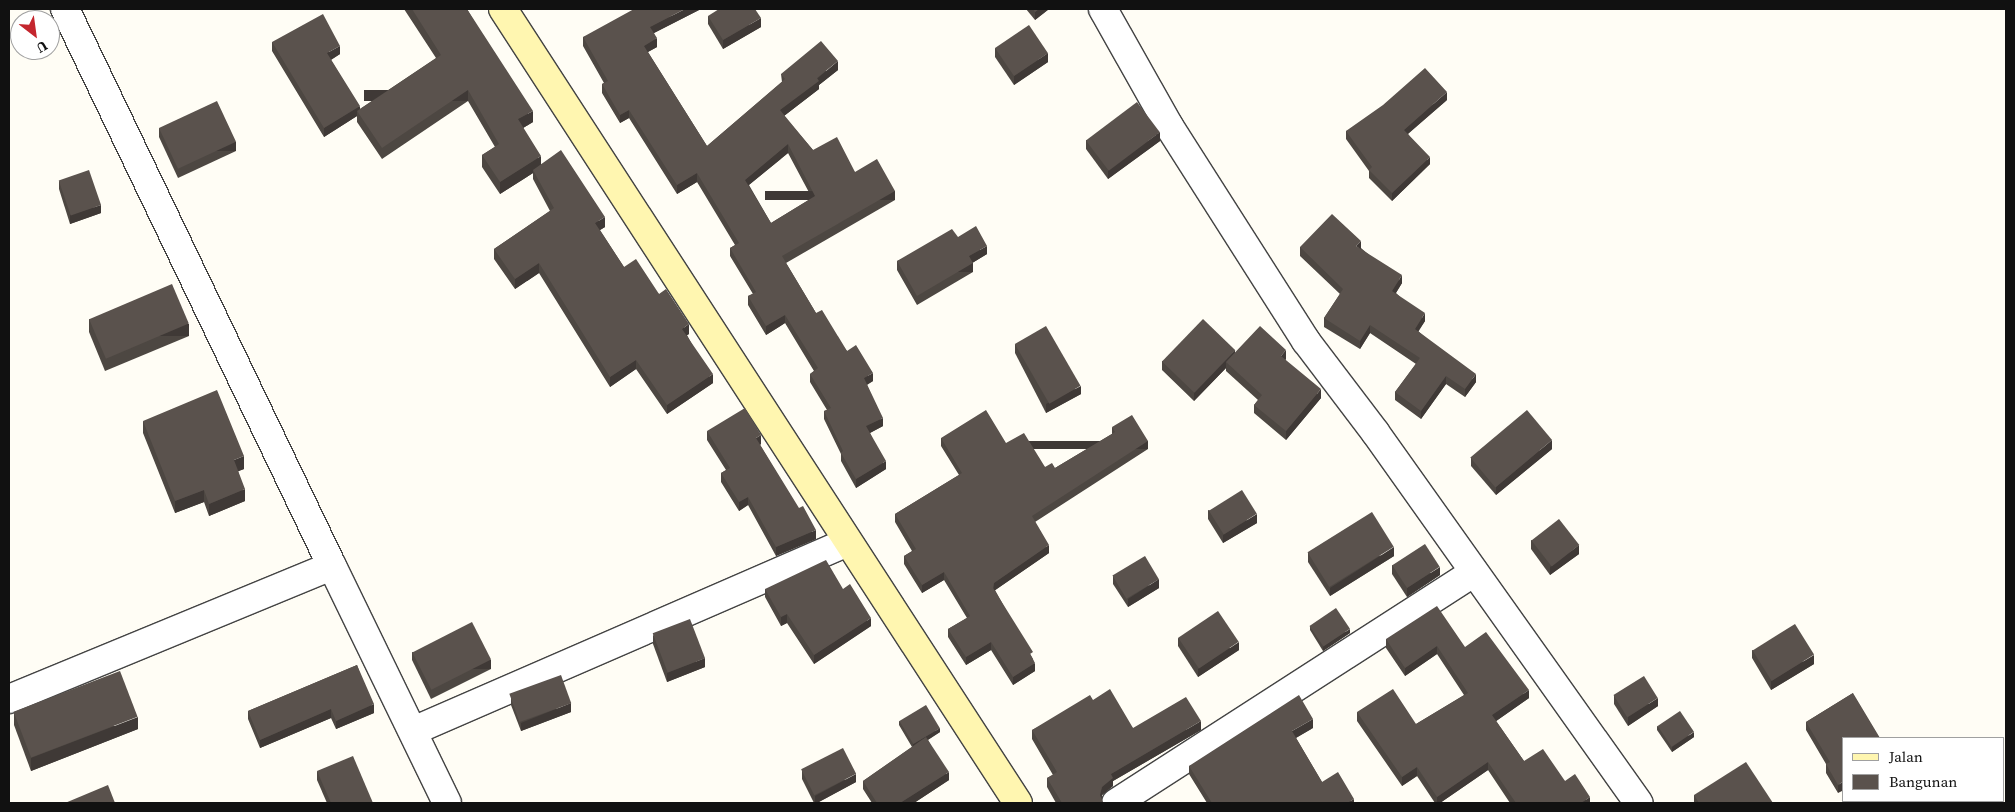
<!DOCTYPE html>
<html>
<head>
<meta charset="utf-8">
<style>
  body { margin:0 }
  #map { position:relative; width:2015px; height:812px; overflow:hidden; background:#fffdf5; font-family:"Source Serif 4",serif }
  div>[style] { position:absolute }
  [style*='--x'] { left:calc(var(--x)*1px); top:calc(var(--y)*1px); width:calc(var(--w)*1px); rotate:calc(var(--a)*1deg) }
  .roads { filter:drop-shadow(1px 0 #444) drop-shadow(-1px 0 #444) drop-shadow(0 1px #444) drop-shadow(0 -1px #444) }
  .street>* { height:28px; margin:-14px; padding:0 14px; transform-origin:14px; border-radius:14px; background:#fff }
  .secondary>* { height:28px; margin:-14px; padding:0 14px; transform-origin:14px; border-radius:14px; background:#fff6b0 }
  .wall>* { inset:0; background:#4d4742; transform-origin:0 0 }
  .shaded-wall>* { inset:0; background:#3f3936; transform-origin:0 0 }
  .building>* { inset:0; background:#5a524d; transform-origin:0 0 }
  span { translate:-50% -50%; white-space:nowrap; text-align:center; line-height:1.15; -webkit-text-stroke:5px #fff; paint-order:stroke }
  .frame { position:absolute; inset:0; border:10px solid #111; pointer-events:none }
  .legend { position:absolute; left:1842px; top:737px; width:162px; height:65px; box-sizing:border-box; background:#fff; border:1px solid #a0a0a0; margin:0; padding:6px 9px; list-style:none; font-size:15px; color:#111 }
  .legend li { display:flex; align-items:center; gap:10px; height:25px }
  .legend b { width:25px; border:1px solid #a0a0a0 }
  .north { position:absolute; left:10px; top:10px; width:50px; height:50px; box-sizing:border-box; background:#fff; border:1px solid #a0a0a0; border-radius:50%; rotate:150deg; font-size:14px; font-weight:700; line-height:20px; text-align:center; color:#111 }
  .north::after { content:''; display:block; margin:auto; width:18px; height:22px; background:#c4262e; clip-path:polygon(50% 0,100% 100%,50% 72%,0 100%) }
</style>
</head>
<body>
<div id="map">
  <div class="roads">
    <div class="street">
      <div style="--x:65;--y:9;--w:618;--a:64.39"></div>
      <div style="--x:1103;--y:9;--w:134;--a:60.6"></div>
      <div style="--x:1169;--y:126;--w:255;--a:57.5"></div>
      <div style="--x:1306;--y:341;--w:114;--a:52.8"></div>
      <div style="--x:1375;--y:432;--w:455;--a:54.6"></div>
      <div style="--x:9;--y:699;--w:349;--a:-22.4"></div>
      <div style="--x:332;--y:566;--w:263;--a:64.1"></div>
      <div style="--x:413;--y:731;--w:473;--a:-23.5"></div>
      <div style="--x:1116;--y:803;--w:426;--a:-32.8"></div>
    </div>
    <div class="secondary">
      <div style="--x:503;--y:9;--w:946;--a:57.03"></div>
    </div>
  </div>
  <div class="wall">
    <div style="clip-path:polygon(404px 9px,467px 9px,533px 122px,523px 128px,541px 164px,605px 227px,600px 230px,624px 267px,659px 294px,689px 334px,687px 335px,713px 383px,667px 414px,636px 369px,610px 387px,539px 273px,515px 289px,494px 259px,494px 249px,550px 211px,533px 179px,533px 173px,500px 194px,482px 167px,482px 155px,495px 147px,468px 101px,382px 159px,357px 122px,357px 116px,324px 137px,272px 51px,272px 42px,340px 54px,331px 60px,360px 109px,436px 58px)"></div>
    <div style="clip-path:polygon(evenodd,701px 9px,654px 33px,657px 47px,648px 52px,707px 146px,782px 82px,781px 74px,838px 70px,819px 85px,819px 89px,784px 116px,813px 150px,855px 172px,895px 200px,786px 263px,816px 313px,847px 351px,873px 381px,867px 385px,883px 426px,870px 433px,886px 469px,856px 488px,841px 461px,841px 454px,824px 419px,824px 411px,827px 410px,810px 382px,810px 374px,814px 371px,785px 323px,766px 335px,748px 305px,748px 296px,753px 294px,730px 256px,730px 248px,735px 245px,697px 182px,677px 194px,629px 118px,620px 123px,602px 93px,602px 84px,604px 83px,583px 46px,583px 37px,701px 9px,788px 153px,812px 198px,771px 223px,749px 185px,788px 153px)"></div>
    <div style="clip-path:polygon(1026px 9px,1049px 9px,1035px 20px)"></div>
    <div style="clip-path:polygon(708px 16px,761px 27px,723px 49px,708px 24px)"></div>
    <div style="clip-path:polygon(995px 48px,1048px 62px,1014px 85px,995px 57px)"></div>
    <div style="clip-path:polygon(1447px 100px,1408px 134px,1430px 164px,1392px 201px,1369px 178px,1369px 171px,1346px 139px,1346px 131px)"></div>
    <div style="clip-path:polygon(159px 128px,236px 151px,178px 178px,159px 137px)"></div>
    <div style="clip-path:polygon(1086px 140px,1160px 141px,1108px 179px,1086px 149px)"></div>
    <div style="clip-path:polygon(59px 181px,101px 213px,70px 224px,59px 189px)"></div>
    <div style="clip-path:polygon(958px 237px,987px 254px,972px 263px,973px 272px,917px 305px,897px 270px,897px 261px)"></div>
    <div style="clip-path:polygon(1300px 247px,1361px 248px,1402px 283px,1396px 293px,1425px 321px,1418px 331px,1476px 382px,1465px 397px,1446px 384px,1421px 419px,1395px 400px,1395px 392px,1416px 364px,1370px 333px,1360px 349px,1324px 327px,1324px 318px,1340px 294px,1300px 256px)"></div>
    <div style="clip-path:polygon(89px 319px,189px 336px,105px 371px,89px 332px)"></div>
    <div style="clip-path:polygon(1015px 344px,1081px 394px,1046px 413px,1015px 353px)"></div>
    <div style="clip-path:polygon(1235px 353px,1286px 359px,1285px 360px,1321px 398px,1286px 440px,1254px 413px,1254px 405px,1258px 400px,1226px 371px,1226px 368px,1194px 401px,1162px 370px,1162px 361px)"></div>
    <div style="clip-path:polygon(143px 421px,244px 469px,238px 471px,245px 501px,209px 516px,204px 502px,175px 513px,143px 433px)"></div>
    <div style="clip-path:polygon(1112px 427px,1148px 449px,1035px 522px,1049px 553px,995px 590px,1033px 659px,1035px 671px,1013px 685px,991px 650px,966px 665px,948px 637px,948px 629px,967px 618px,944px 580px,922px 593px,904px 564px,904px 556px,912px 551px,895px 522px,895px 514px,959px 475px,941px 446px,941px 438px,1006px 443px,1045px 467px,1055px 468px,1112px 434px)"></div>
    <div style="clip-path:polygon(707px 431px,761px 444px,760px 445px,816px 539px,776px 556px,748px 505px,739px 511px,721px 482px,721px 473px,726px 470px,707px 440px)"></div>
    <div style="clip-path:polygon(1552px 449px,1496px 495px,1471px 466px,1471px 458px)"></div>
    <div style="clip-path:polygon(1208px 510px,1257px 523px,1223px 543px,1208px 519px)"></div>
    <div style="clip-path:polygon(1531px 540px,1579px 554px,1550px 575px,1531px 549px)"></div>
    <div style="clip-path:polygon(1308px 553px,1394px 556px,1330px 596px,1308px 562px)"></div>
    <div style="clip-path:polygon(1392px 565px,1440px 575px,1407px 597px,1392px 574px)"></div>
    <div style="clip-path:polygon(1113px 576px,1159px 588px,1128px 607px,1113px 584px)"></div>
    <div style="clip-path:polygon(765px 589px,843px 589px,871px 626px,814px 664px,787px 623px,781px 626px,765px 597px)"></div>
    <div style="clip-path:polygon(1310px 626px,1350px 633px,1323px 651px,1310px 630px)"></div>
    <div style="clip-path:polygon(653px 635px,705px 667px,667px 682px,653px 644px)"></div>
    <div style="clip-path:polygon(1178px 638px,1239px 650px,1198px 677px,1178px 646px)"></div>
    <div style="clip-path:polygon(1386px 639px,1465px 647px,1529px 698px,1496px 721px,1524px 761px,1565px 781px,1590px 803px,1510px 803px,1488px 770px,1440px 803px,1435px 803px,1417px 776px,1402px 786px,1357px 721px,1357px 712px,1416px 724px,1464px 695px,1437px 654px,1405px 676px,1386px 648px)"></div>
    <div style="clip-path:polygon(1752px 650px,1814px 664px,1771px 690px,1752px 658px)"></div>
    <div style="clip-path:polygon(412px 652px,491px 669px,431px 699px,412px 660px)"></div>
    <div style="clip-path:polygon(357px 665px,374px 713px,336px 729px,331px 718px,260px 748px,248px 719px,248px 711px)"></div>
    <div style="clip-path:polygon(1853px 693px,1838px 793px,1826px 773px,1826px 764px,1806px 730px,1806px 722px)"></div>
    <div style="clip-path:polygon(1614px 695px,1658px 706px,1628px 726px,1614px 704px)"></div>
    <div style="clip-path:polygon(511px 697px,571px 712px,521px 731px,511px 705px)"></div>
    <div style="clip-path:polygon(1093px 700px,1133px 728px,1201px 730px,1113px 781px,1113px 786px,1102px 795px,1102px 798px,1103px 803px,1056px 803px,1047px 787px,1047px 778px,1053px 775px,1032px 739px,1032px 730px)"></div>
    <div style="clip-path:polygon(14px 713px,138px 729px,31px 771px,14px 725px)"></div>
    <div style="clip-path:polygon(899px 721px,940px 732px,928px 740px,949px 780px,914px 803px,872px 803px,863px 789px,863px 781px,912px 747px,899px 725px)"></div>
    <div style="clip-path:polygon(1657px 726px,1694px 737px,1672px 752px,1657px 730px)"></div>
    <div style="clip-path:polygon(1313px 728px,1296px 738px,1322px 782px,1354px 803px,1207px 803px,1189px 774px,1189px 766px)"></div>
    <div style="clip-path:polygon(802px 770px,856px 782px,817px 803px,814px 803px,802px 779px)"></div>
    <div style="clip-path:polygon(317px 771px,373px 803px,327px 803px,317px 780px)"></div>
    <div style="clip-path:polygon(1694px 795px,1773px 803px,1694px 803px)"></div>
    <div style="left:1859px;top:801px;width:50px;height:3px"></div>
  </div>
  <div class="shaded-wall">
    <div style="clip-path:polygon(685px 9px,701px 9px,650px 35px,650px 27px)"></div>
    <div style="clip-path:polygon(1039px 9px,1049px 9px,1035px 20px,1035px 12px)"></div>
    <div style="clip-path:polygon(761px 18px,761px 27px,723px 49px,723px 40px)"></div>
    <div style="clip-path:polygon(657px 38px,657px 47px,644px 54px,644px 46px)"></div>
    <div style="clip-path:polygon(340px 46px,340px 54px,327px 62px,327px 53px)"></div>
    <div style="clip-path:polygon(1048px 53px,1048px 62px,1014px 85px,1014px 76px)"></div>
    <div style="clip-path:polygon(838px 61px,838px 70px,819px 85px,819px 89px,780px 119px,780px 110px)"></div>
    <div style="left:468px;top:90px;width:11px;height:104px;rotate:90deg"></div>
    <div style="clip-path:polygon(1447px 92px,1447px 100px,1404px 137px,1404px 130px)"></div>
    <div style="clip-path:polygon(360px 106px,360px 114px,357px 111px,357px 116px,324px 137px,324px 128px)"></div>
    <div style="clip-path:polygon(629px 110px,629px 118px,620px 123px,620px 115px)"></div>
    <div style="clip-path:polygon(533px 111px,533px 122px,518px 131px,518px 119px)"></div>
    <div style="clip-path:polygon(1160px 132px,1160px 141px,1108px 179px,1108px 170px)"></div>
    <div style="left:236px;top:142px;width:9px;height:64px;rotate:90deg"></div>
    <div style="clip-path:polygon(788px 144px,788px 153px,745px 188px,745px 180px)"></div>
    <div style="clip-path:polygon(541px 156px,541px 167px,533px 170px,533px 173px,500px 194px,500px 182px)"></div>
    <div style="clip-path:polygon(1430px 157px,1430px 164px,1392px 201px,1392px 193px)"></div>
    <div style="clip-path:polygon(697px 173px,697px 182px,677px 194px,677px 185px)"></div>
    <div style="left:895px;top:191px;width:9px;height:130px;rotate:90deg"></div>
    <div style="clip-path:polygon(101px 205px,101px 213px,70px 224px,70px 215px)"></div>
    <div style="clip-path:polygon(605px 217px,605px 227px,595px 233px,595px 223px)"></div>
    <div style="clip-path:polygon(1361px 241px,1361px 250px,1356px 246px)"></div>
    <div style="clip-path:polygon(987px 246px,987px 254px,969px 265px,969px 256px)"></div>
    <div style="clip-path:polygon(539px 263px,539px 273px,515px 289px,515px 279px)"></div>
    <div style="left:973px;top:263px;width:9px;height:65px;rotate:90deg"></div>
    <div style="clip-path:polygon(1402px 275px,1402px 283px,1392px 299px,1392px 291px)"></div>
    <div style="clip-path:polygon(1425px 313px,1425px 321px,1415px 337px,1415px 329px)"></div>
    <div style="clip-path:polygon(785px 315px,785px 323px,766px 335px,766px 326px)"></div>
    <div style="left:189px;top:324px;width:12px;height:91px;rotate:90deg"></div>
    <div style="clip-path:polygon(689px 324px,689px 334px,682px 338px,682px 329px)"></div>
    <div style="clip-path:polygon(1370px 325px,1370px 333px,1360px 349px,1360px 341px)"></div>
    <div style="clip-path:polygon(1235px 350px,1235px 359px,1226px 362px,1226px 368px,1194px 401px,1194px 392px)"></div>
    <div style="clip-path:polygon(1286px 350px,1286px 359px,1281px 365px,1281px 356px)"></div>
    <div style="clip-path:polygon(636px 360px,636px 369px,610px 387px,610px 377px)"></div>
    <div style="clip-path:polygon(873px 373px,873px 381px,864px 386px,864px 378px)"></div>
    <div style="clip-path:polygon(713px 374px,713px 383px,667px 414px,667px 405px)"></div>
    <div style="clip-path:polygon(1476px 374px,1476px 382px,1465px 397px,1465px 389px)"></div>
    <div style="clip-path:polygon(1446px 376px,1446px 384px,1421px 419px,1421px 411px)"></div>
    <div style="clip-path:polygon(1081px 386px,1081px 394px,1046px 413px,1046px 404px)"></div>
    <div style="clip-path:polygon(1321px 389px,1321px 398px,1286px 440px,1286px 431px)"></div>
    <div style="clip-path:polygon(883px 418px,883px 426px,866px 435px,866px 426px)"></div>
    <div style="clip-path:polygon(761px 435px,761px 444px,756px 447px,756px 438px)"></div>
    <div style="clip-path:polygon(1552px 440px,1552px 449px,1496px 495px,1496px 487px)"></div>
    <div style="left:1148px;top:441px;width:8px;height:138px;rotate:90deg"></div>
    <div style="clip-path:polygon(244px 456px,244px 469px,234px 473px,234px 460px)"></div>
    <div style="clip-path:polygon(886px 461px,886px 469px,856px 488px,856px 479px)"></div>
    <div style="clip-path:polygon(245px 489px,245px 501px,209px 516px,209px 504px)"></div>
    <div style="clip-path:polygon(204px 490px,204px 502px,175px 513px,175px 501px)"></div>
    <div style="clip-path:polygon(748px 497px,748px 505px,739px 511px,739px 502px)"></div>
    <div style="clip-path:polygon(1257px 514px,1257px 523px,1223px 543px,1223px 535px)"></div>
    <div style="clip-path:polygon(816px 530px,816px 539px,776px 556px,776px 547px)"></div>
    <div style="clip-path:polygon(1049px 545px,1049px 553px,994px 591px,993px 596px,994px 583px)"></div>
    <div style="clip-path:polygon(1579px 545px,1579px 554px,1550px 575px,1550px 567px)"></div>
    <div style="clip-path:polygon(1394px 547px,1394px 556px,1330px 596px,1330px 588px)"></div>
    <div style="clip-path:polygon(1440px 567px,1440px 575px,1407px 597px,1407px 588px)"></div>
    <div style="clip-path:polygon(944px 572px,944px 580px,922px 593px,922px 585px)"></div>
    <div style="clip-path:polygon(1159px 579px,1159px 588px,1128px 607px,1128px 599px)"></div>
    <div style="clip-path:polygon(787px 614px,787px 623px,781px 626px,781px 617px)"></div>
    <div style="clip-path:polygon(871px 618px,871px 626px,814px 664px,814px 655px)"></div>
    <div style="clip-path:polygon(1350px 629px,1350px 633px,1323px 651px,1323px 646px)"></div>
    <div style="clip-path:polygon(991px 642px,991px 650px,966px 665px,966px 657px)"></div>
    <div style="clip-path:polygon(1239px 642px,1239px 650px,1198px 677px,1198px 669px)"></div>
    <div style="clip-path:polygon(1437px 646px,1437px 654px,1405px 676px,1405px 668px)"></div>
    <div style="clip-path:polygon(1814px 655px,1814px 664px,1771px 690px,1771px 681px)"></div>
    <div style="clip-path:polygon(705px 658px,705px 667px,667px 682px,667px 673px)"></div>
    <div style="left:491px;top:660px;width:9px;height:67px;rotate:90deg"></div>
    <div style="clip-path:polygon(1035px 663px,1035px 671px,1013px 685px,1013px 677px)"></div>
    <div style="clip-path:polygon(1529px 690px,1529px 698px,1492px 724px,1492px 715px)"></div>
    <div style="clip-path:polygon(1658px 698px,1658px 706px,1628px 726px,1628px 717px)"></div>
    <div style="clip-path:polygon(571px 703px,571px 712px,521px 731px,521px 723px)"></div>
    <div style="clip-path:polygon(374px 704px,374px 713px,336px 729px,336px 721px)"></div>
    <div style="clip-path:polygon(331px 709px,331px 718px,260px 748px,260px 740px)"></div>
    <div style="clip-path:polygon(138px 717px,138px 729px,31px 771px,31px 758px)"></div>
    <div style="clip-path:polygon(1313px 719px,1313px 728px,1292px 740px,1292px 731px)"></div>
    <div style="clip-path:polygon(1201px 721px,1201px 730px,1113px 781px,1113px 786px,1102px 795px,1100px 803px,1100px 795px,1102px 787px,1111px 774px)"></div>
    <div style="clip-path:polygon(940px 728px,940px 732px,913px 749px,913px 744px)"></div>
    <div style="clip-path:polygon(1694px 732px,1694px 737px,1672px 752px,1672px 747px)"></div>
    <div style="clip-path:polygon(1488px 762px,1488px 770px,1440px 803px,1437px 803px,1437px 797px)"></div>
    <div style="clip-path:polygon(1417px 767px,1417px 776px,1402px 786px,1402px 777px)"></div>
    <div style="clip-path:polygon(949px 772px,949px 780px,914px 803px,900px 803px)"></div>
    <div style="clip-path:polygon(856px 774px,856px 782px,817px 803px,815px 803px,815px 796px)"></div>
    <div style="clip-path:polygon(1844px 781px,1844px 790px,1838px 793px,1838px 785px)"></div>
    <div style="clip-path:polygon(1590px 797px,1590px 803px,1581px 803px)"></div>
    <div style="clip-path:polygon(1354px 799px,1354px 803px,1347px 803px)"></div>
    <div style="clip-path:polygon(1898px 801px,1909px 801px,1909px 803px,1894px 803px)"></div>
  </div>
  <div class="building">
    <div style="clip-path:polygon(412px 9px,467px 9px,533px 111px,518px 119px,541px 156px,500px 182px,482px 155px,499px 144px,468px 90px,382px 148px,357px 111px,441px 55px)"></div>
    <div style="clip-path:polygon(evenodd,634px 9px,685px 9px,650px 27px,657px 38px,644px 46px,707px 146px,785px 79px,781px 74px,821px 41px,838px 61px,817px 78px,819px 81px,780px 110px,813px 150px,837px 137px,855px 172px,877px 159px,895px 191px,782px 256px,816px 313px,822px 310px,847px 351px,856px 345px,873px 373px,864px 378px,883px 418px,866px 426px,886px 461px,856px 479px,841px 453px,843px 451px,824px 411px,831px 408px,810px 374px,818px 368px,785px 315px,766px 326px,748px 296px,756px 292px,730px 248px,739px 243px,697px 173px,677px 185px,629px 110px,620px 115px,602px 84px,608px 81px,583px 37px,634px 9px,788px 144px,815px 196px,771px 223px,745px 180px,788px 144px)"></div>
    <div style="clip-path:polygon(719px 9px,755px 9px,761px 18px,723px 40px,708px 16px)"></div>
    <div style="clip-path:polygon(1033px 9px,1039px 9px,1035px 12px)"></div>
    <div style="clip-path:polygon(323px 14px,340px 46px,327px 53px,360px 106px,324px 128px,272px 42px)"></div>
    <div style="left:1029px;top:25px;width:34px;height:41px;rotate:56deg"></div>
    <div style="clip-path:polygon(1425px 68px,1447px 92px,1404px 130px,1430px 157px,1392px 193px,1369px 170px,1372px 167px,1346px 131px,1383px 105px)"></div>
    <div style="left:217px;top:101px;width:45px;height:64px;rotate:65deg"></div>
    <div style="left:1137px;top:102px;width:38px;height:64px;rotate:53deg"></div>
    <div style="clip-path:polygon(561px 150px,605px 217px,595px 223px,624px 267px,636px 259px,659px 294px,666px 289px,689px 324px,682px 329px,713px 374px,667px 405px,636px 360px,610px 377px,539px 263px,515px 279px,494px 249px,554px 208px,533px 170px)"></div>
    <div style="left:89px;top:170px;width:37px;height:32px;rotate:71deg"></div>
    <div style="clip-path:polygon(1332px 214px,1361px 241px,1356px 246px,1402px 275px,1392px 291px,1425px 313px,1415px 329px,1476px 374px,1465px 389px,1446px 376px,1421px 411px,1395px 392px,1420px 358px,1370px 325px,1360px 341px,1324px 318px,1343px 289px,1300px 247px)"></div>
    <div style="clip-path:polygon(976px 226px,987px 246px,969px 256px,973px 263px,917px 296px,897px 261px,952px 229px,958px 237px)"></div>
    <div style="left:172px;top:284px;width:43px;height:90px;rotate:67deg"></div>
    <div style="left:1203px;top:319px;width:45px;height:59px;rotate:44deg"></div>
    <div style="left:1046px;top:326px;width:69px;height:36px;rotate:60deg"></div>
    <div style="clip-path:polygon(1260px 326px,1286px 350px,1281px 356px,1321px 389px,1286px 431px,1254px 405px,1262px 395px,1226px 362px)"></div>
    <div style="clip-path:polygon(217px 390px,244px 456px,234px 460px,245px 489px,209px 504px,204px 490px,175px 501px,143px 421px)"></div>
    <div style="clip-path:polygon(745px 408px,761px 435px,756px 438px,799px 508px,803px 506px,816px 530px,776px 547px,748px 497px,739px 502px,721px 473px,730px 468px,707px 431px)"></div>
    <div style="clip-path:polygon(986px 410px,1006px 443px,1024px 433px,1045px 467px,1052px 463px,1055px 468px,1115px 432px,1112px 427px,1132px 415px,1148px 441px,1032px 516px,1049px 545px,994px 583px,993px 588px,1033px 652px,1030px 654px,1035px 663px,1013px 677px,991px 642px,966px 657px,948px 629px,970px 616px,944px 572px,922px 585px,904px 556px,916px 549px,895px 514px,962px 473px,941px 438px)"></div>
    <div style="left:1527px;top:410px;width:39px;height:74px;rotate:50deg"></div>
    <div style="left:1242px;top:490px;width:28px;height:39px;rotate:58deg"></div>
    <div style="left:1372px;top:512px;width:41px;height:76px;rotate:58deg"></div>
    <div style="left:1559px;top:519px;width:33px;height:35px;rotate:52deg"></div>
    <div style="left:1425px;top:544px;width:27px;height:39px;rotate:57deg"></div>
    <div style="left:1145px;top:556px;width:27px;height:38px;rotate:59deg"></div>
    <div style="clip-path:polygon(826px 560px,843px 589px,850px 584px,871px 618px,814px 655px,787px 614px,781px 617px,765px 589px)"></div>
    <div style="clip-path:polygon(1437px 606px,1465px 647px,1486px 632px,1529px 690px,1492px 715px,1524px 761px,1543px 749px,1565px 781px,1575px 774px,1590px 797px,1581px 803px,1516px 803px,1488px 762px,1437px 797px,1417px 767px,1402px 777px,1357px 712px,1393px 689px,1416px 724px,1468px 693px,1437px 646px,1405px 668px,1386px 639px)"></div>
    <div style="left:1336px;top:608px;width:25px;height:32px;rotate:56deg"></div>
    <div style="left:1218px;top:611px;width:37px;height:48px;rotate:56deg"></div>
    <div style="left:690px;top:619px;width:42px;height:40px;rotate:69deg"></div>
    <div style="left:472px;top:622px;width:42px;height:67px;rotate:63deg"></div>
    <div style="left:1795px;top:624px;width:36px;height:50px;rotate:58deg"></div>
    <div style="clip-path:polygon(357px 665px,374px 704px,336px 721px,331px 709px,260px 740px,248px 711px)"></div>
    <div style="left:120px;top:671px;width:49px;height:114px;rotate:69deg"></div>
    <div style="left:561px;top:675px;width:30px;height:55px;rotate:70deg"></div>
    <div style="left:1644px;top:676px;width:26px;height:36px;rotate:58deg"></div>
    <div style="clip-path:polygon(1110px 689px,1133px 728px,1186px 697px,1201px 721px,1111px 774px,1113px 778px,1102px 787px,1100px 795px,1103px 803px,1062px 803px,1047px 778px,1057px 772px,1032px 730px,1090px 695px,1093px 700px)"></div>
    <div style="clip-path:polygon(1853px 693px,1880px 738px,1844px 738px,1844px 781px,1838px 785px,1826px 764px,1830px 762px,1806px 722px)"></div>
    <div style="clip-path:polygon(1299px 695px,1313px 719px,1292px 731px,1322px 782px,1338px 772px,1354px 799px,1347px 803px,1212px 803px,1189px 766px)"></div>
    <div style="left:926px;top:705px;width:27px;height:31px;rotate:59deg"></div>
    <div style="left:1680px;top:711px;width:25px;height:27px;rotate:56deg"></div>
    <div style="clip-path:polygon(926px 737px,949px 772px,900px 803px,877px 803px,863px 781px)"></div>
    <div style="left:843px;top:748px;width:29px;height:47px;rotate:63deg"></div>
    <div style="clip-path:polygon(353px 756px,373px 803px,331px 803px,317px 771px)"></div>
    <div style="clip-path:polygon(1746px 762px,1773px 803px,1699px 803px,1694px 795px)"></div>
    <div style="clip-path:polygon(108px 785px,115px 803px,65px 803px)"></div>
    <div style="clip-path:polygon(1864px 801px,1898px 801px,1894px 803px,1866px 803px)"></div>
  </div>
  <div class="frame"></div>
  <ul class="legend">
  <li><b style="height:6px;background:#fff6b0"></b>Jalan</li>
  <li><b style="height:14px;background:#5a524d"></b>Bangunan</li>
  </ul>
  <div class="north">U</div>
</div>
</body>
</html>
